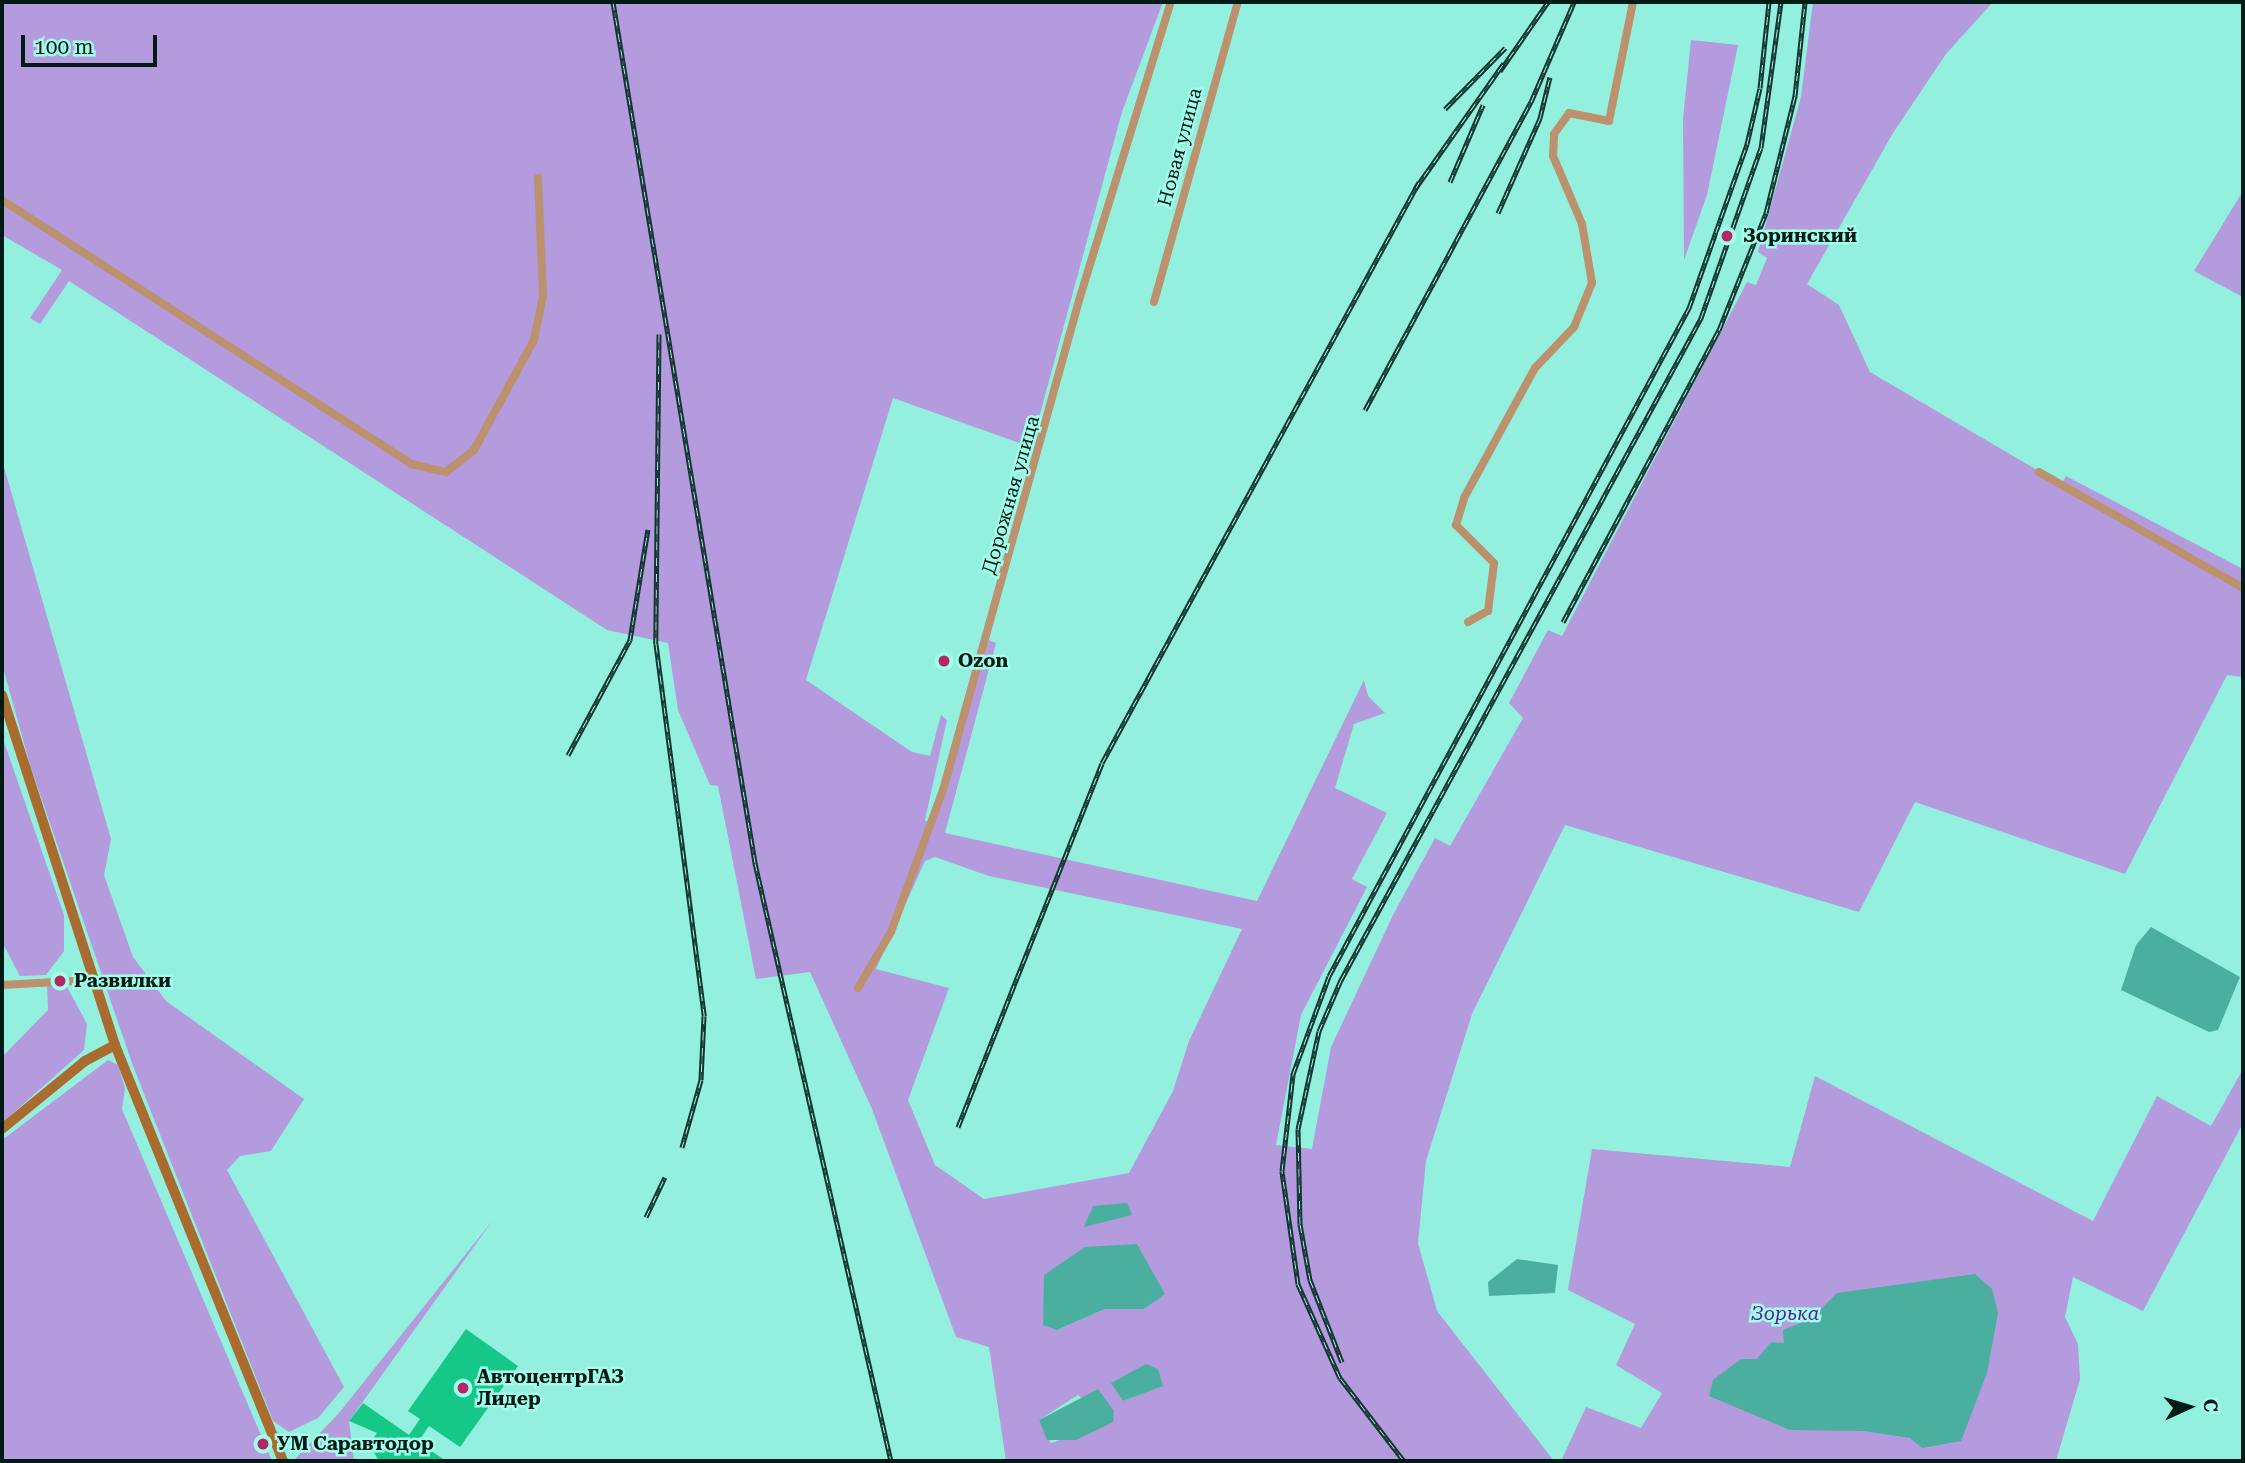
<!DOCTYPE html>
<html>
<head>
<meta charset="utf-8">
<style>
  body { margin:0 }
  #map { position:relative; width:2245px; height:1463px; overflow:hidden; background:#94f0de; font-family:"Roboto Serif",serif }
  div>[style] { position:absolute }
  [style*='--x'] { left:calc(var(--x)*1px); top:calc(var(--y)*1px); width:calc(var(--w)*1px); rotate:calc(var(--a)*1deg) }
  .green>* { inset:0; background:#b39bde }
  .water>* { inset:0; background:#4aaf9e }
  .building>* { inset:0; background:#15c887 }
  .street>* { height:8px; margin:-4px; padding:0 4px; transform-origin:4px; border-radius:4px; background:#bc916d }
  .secondary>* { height:10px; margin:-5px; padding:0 5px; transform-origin:5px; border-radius:5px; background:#aa6b2f }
  .rail>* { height:5px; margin-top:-2.5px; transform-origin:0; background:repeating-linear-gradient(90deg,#a2fdeb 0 8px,#13352f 0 16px); box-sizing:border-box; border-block:2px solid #13352f }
  .dots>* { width:19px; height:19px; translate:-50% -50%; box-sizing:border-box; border:4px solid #a2fdeb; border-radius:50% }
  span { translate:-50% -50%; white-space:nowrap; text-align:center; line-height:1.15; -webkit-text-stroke:5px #a2fdeb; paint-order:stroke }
  .street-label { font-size:19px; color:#001a15 }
  .poi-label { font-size:19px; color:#001a15; font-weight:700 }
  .left { translate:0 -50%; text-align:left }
  .park-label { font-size:19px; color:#5b179b; font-style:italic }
  .frame { position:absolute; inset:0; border:4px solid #001a15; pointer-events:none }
  .north { position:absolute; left:2154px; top:1372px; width:70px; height:70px; -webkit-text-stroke:5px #a2fdeb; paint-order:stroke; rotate:86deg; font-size:19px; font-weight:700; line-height:28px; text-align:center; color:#001a15 }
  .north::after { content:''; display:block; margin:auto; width:24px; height:32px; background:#001a15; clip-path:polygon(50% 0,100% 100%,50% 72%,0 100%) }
  .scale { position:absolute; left:21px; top:35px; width:136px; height:32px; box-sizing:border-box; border:4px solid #001a15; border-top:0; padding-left:9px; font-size:21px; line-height:24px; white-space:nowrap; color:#001a15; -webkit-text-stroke:5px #a2fdeb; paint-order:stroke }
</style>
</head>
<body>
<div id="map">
  <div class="green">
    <div style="clip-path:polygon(evenodd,2px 2px,1163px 2px,1122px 112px,1031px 447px,893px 398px,806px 680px,912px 752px,930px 756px,941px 715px,947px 720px,925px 820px,933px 827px,989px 640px,996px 643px,945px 833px,1257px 901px,1364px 680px,1368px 696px,1385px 713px,1354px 724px,1335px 788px,1387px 813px,1352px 879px,1367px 887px,1301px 1015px,1276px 1145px,1312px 1149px,1331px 1047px,1394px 913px,1435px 838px,1450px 846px,1523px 718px,1509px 703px,1548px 630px,1562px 636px,1747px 282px,1756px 285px,1767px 258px,1758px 252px,1801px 97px,1813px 2px,1993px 2px,1946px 54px,1893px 133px,1807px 284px,1839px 305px,1870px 372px,2061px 484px,2066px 476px,2243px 569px,2243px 677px,2227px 675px,2125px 874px,1915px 802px,1859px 912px,1565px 825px,1472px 1014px,1426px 1161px,1418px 1243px,1437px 1311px,1554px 1461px,1006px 1461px,989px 1347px,956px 1337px,872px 1109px,810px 972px,756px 979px,718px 786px,710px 785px,678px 710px,668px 643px,607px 630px,69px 281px,40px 324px,30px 318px,62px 270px,2px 235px,2px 2px,935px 857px,989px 876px,1242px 929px,1189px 1041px,1173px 1091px,1129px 1173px,984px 1199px,935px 1165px,908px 1100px,949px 988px,876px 969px,925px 861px,935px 857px,2px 2px,1137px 1244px,1164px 1294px,1144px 1309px,1105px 1309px,1057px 1330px,1137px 1244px,2px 2px,1146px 1365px,1162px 1386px,1123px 1401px,1112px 1383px,1146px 1365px,2px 2px,1078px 1395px,1113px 1422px,1051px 1443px,1039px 1420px,1078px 1395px)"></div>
    <div style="clip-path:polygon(1691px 40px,1738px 45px,1707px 195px,1684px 260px,1683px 119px)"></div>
    <div style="clip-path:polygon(2243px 191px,2243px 297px,2194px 271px)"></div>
    <div style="clip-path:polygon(2px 460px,111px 839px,104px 875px,133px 957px,166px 1001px,304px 1099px,271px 1151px,240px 1156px,227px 1170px,344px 1387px,318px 1418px,289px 1432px,273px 1421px,133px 1066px,30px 765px,2px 664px)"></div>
    <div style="clip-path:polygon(2px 736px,64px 915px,64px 951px,46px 975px,20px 976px,2px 942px)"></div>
    <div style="clip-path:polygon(66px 985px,87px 1024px,84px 1050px,2px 1123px,2px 1057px,48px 1010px,47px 986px)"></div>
    <div style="clip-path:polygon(108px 1060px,118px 1065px,125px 1088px,122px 1109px,272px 1461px,2px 1461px,2px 1140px)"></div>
    <div style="clip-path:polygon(2243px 1069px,2243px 1123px,2143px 1311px,2073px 1277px,2065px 1317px,2078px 1344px,2080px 1379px,2056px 1461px,1561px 1461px,1586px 1407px,1641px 1428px,1662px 1393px,1616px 1365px,1635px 1324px,1568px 1290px,1592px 1149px,1790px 1167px,1815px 1076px,2093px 1221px,2157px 1096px,2211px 1126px)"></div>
    <div style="clip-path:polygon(493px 1220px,349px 1421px,354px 1461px,293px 1461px,339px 1413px)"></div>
  </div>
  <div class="water">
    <div style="clip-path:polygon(2151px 927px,2240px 977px,2218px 1030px,2209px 1032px,2121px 990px,2136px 945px)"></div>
    <div style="clip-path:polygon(1127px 1203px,1132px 1215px,1084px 1227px,1093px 1206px)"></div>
    <div style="clip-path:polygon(1137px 1244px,1165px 1294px,1144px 1309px,1105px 1309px,1057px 1330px,1043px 1325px,1044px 1275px,1085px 1247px)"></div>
    <div style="clip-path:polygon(1517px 1259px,1558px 1265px,1555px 1293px,1489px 1296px,1488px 1282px)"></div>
    <div style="clip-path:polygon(1975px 1274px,1992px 1289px,1998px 1313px,1987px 1373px,1961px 1441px,1922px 1448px,1910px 1438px,1864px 1431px,1790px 1430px,1709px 1396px,1713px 1380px,1741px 1359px,1757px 1359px,1771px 1342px,1784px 1343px,1783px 1330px,1811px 1319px,1837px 1293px)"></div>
    <div style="clip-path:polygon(1146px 1364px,1158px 1369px,1163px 1386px,1123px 1401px,1111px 1383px)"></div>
    <div style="clip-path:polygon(1098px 1389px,1114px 1411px,1113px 1422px,1076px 1440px,1047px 1440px,1039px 1420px)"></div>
  </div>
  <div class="building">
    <div style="clip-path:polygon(466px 1329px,518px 1366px,460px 1447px,429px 1426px,418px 1442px,446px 1461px,379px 1461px,369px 1444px,377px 1433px,349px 1421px,363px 1403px,409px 1435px,420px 1419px,408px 1411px)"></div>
  </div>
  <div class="street">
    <div style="--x:2;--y:200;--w:487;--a:32.8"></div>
    <div style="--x:411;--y:464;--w:36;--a:13"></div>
    <div style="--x:446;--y:472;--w:36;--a:-38"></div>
    <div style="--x:474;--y:450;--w:125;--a:-61.4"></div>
    <div style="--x:534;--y:340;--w:45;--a:-78.4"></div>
    <div style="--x:543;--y:296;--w:118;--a:-92.4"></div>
    <div style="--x:1154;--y:302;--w:312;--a:-74.4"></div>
    <div style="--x:2039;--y:472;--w:235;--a:29.6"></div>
    <div style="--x:1468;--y:622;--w:23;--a:-29"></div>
    <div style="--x:1488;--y:611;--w:48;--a:-82.9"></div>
    <div style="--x:1494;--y:563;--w:54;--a:-135"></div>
    <div style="--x:1456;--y:525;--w:28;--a:-73"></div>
    <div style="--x:1464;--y:498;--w:148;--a:-61.4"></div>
    <div style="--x:1535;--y:368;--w:57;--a:-46.4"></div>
    <div style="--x:1574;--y:327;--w:48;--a:-67.8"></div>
    <div style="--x:1592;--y:283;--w:60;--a:-99.6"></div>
    <div style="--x:1582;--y:224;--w:74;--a:-113.1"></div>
    <div style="--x:1553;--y:156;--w:22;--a:-87"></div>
    <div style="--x:1554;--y:134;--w:26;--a:-54"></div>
    <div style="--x:1569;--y:113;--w:41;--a:11.3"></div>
    <div style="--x:1609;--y:121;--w:121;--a:-78.6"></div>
    <div style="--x:2;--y:985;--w:91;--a:-3.1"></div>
    <div style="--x:858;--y:988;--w:65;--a:-59.5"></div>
    <div style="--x:891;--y:932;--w:151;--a:-69.9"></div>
    <div style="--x:943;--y:790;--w:512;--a:-74.47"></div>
    <div style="--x:1080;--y:297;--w:309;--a:-72.9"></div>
  </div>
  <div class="secondary">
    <div style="--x:2;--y:695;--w:368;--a:72.1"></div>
    <div style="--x:115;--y:1045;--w:449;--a:68"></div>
    <div style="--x:2;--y:1129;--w:107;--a:-39.3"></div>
    <div style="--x:85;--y:1061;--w:34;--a:-28"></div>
  </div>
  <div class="rail">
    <div style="--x:613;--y:2;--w:873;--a:80.63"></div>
    <div style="--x:755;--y:863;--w:613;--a:77.19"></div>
    <div style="--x:1500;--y:71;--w:84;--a:-55.2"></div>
    <div style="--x:1445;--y:109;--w:86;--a:-45.5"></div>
    <div style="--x:1450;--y:182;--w:84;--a:-66.8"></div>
    <div style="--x:1415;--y:189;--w:154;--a:-54.8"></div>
    <div style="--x:1498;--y:213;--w:104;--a:-66.1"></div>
    <div style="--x:1540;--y:118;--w:42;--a:-76.3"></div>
    <div style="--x:659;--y:334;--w:310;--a:90.6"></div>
    <div style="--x:656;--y:644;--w:375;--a:82.6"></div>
    <div style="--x:704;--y:1016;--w:64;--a:92.7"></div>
    <div style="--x:701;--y:1080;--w:70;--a:105.8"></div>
    <div style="--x:1365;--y:410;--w:350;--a:-61.7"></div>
    <div style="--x:1531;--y:102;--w:109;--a:-66.7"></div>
    <div style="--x:1563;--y:622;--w:331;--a:-61.9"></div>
    <div style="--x:1719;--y:330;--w:126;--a:-68.1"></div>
    <div style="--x:1766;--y:213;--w:121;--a:-76.1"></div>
    <div style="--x:1795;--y:96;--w:95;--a:-83.9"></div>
    <div style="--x:568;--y:755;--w:131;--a:-61.7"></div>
    <div style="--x:630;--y:640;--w:112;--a:-80.8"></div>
    <div style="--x:958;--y:1127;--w:391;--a:-68.4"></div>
    <div style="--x:1102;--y:763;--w:662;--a:-61.38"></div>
    <div style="--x:646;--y:1217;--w:44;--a:-64.6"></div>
    <div style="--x:1342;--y:1362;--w:88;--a:-111.3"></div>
    <div style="--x:1310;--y:1280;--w:57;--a:-100.1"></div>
    <div style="--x:1300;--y:1224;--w:95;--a:-91.2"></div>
    <div style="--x:1298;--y:1129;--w:100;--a:-77.9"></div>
    <div style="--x:1319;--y:1031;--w:56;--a:-66.7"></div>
    <div style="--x:1341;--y:980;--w:754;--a:-61.46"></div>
    <div style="--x:1701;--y:318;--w:180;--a:-70.6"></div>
    <div style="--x:1761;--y:148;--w:147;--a:-82.2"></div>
    <div style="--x:1404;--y:1461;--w:105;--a:-127.6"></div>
    <div style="--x:1340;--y:1378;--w:103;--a:-114.1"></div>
    <div style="--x:1298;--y:1284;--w:114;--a:-98.1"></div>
    <div style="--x:1282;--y:1171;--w:98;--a:-83.5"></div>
    <div style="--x:1293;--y:1074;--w:104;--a:-69.8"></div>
    <div style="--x:1329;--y:976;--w:759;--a:-61.68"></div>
    <div style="--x:1689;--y:308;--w:174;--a:-70.5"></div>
    <div style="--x:1747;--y:144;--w:57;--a:-76.9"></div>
    <div style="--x:1760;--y:88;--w:86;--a:-84"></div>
  </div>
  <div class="dots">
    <div style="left:1727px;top:236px;background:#b32762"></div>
    <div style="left:944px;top:661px;background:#b32762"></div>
    <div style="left:60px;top:981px;background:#b32762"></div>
    <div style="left:463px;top:1388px;background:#b32762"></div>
    <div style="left:263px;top:1444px;background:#b32762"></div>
  </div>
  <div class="street-label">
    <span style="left:1180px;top:147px;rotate:-75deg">Новая улица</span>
    <span style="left:1011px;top:495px;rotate:-74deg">Дорожная улица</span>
  </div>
  <div class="poi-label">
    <span class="left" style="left:1743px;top:236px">Зоринский</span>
    <span class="left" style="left:958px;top:661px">Ozon</span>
    <span class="left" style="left:74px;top:981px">Развилки</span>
    <span class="left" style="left:477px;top:1388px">АвтоцентрГАЗ<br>Лидер</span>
    <span class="left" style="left:277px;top:1444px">УМ Саравтодор</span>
  </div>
  <div class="park-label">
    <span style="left:1785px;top:1314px">Зорька</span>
  </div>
  <div class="frame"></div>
  <div class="north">С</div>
  <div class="scale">100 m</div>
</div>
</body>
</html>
